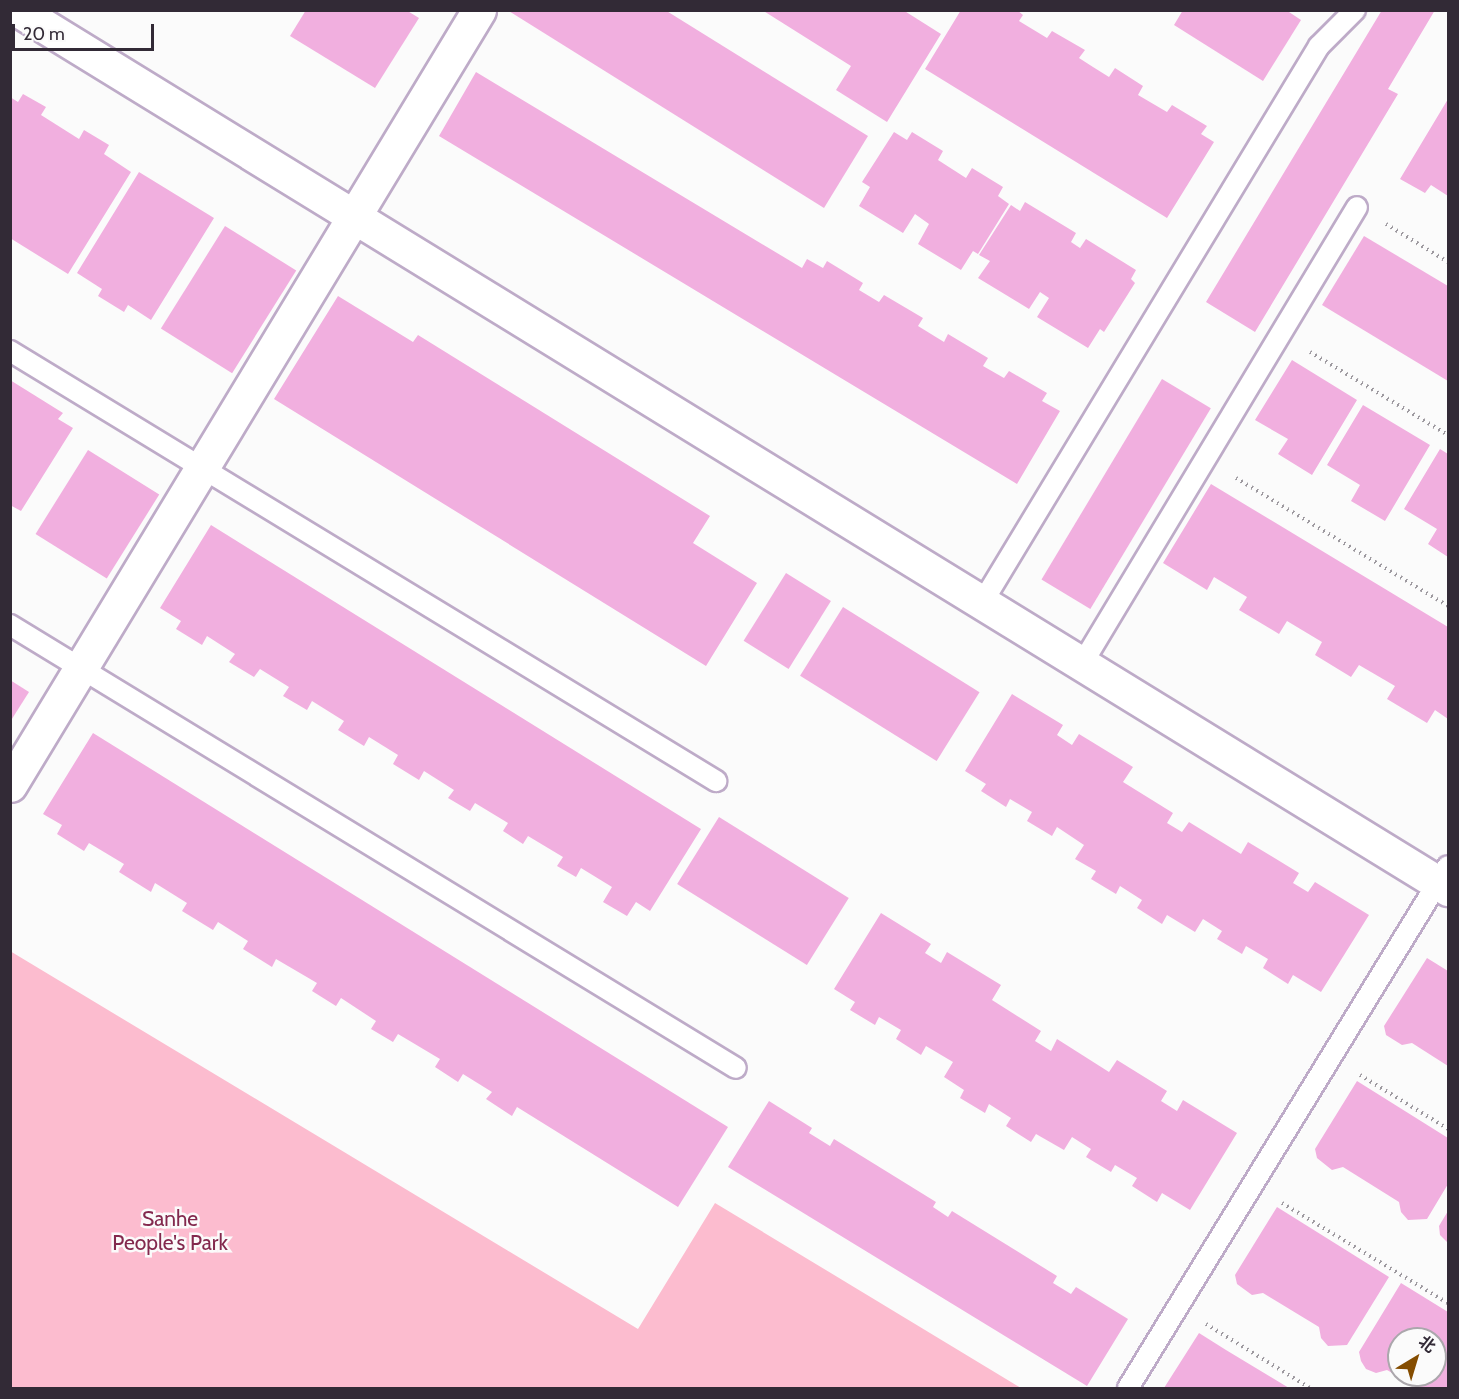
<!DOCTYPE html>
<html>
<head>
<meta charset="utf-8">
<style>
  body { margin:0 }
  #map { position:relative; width:1459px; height:1399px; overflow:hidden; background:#fbfbfb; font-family:Cabin,"Noto Sans SC",sans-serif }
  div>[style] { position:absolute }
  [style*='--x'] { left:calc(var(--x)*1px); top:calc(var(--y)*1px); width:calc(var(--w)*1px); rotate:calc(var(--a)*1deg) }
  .green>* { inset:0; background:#fcbccf }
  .building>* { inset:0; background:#f1afdf; transform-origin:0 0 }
  .path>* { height:4px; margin-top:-2px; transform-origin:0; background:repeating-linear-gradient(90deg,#9d999f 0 1.5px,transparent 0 6px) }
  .roads { filter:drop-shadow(2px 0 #beabc8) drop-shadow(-2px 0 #beabc8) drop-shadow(0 2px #beabc8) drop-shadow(0 -2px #beabc8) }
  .service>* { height:20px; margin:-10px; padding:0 10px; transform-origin:10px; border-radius:10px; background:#fff }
  .minor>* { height:33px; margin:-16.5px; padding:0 16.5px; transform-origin:16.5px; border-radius:16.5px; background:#fff }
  span { translate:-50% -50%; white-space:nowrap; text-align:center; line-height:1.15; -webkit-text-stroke:5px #fbfbfb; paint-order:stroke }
  .park-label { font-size:21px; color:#83294e }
  .frame { position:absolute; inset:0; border:12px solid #322a36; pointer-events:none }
  .north { position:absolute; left:1387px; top:1327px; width:60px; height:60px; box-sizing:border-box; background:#fbfbfb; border:2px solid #aba7ac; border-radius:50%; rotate:38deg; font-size:16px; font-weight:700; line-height:24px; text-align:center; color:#322a36 }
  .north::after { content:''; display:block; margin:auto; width:21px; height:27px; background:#854d00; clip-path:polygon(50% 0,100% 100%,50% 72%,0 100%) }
  .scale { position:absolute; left:12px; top:24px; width:142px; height:27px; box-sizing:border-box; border:3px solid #322a36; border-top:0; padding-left:8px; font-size:18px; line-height:21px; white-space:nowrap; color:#322a36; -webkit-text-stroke:4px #fbfbfb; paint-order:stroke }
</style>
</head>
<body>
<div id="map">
  <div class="green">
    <div style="clip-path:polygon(10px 951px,638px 1329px,715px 1203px,1021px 1388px,11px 1388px)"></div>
  </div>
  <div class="building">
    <div style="clip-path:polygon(306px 10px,406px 10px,419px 18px,375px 88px,290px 36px)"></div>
    <div style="clip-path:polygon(507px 10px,665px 10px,868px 136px,824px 208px)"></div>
    <div style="clip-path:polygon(762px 10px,903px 10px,941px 34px,887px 122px,836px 90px,851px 66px)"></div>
    <div style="clip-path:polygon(961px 10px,1017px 10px,1023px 15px,1019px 21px,1047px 38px,1052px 31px,1085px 50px,1079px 58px,1093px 67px,1109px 77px,1115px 68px,1143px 86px,1138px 95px,1167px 112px,1172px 105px,1207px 126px,1201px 134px,1214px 142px,1167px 218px,925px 69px)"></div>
    <div style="clip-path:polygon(1183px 10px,1286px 10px,1301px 20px,1263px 81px,1174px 25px)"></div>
    <div style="clip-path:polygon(1382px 10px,1435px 10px,1388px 89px,1398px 94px,1255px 332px,1206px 302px)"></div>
    <div style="clip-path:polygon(476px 72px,802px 268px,807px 259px,823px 268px,827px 261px,863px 283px,859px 290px,879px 302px,884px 295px,923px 318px,918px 326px,944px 342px,948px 334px,988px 358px,983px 366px,1004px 378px,1009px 371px,1047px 393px,1042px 401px,1060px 411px,1017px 484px,439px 136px)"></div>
    <div style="clip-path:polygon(23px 94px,46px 107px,41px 115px,79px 139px,84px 130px,109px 145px,104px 154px,131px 172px,68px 274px,10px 238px,10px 97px,18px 102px)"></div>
    <div style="clip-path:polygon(1448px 99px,1448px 196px,1431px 185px,1425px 193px,1400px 179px)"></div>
    <div style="clip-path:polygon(894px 132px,907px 140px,912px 132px,943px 151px,938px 160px,966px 178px,972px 168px,1003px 187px,998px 196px,1009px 204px,978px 254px,973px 251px,961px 270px,918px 244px,929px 224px,915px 214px,903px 233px,859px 206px,870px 187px,862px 182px)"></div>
    <div style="clip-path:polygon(139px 172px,214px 218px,151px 320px,128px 305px,124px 312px,98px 296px,102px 289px,77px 273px)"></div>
    <div style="clip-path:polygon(1025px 202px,1076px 233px,1071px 242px,1080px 248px,1086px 239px,1136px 270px,1131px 279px,1135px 283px,1104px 332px,1100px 329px,1088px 348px,1037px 317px,1049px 298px,1040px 292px,1029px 309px,978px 278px,990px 261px,979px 255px,1011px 205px,1020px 211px)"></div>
    <div style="left:225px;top:226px;width:84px;height:121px;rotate:32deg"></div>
    <div style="clip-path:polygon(1364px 236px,1448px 286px,1448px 381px,1322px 305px)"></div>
    <div style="clip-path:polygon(338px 296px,413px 342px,418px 335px,710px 516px,693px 543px,757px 583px,706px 666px,274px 399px)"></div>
    <div style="clip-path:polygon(1292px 360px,1357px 400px,1312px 475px,1278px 454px,1288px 439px,1255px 420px)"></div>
    <div style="left:1162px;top:379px;width:57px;height:234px;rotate:31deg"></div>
    <div style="clip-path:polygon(10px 380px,63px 413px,58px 419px,73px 428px,21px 511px,10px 505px)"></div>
    <div style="clip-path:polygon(1363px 405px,1430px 445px,1385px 521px,1351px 501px,1360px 485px,1327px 465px)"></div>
    <div style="clip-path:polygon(1440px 449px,1448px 454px,1448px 557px,1428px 544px,1437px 529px,1404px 509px)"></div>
    <div style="left:88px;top:450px;width:84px;height:99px;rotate:32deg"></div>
    <div style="clip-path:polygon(1211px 484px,1448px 627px,1448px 719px,1435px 710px,1427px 723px,1387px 699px,1395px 686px,1359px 665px,1351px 677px,1315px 655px,1322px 642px,1287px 621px,1279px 634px,1239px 610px,1247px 597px,1214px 577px,1207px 590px,1163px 563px)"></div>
    <div style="clip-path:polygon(211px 525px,701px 829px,650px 911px,636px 902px,627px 916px,603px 902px,612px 887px,581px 868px,576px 877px,557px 866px,563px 857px,528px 836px,523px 844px,503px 831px,508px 823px,475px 803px,470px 811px,448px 798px,454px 790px,424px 771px,419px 780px,393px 764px,398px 755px,369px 737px,364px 746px,338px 730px,344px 721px,312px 701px,307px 710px,283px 696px,289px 687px,260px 669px,254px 677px,229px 662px,235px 654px,207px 636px,202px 645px,176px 629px,181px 621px,160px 608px)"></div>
    <div style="left:786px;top:573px;width:53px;height:80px;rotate:32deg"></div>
    <div style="left:843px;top:607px;width:161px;height:81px;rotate:32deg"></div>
    <div style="clip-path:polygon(10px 680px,29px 692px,10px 722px)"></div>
    <div style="clip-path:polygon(1012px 694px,1063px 725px,1057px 735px,1072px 745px,1079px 734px,1133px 767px,1123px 782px,1173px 813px,1167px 823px,1182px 832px,1189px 822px,1241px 854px,1248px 842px,1299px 873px,1293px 883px,1308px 892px,1315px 882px,1369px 915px,1321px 992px,1293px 975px,1288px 984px,1263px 968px,1268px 959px,1246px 946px,1242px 954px,1217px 939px,1222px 931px,1203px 919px,1195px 932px,1167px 915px,1162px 924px,1137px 908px,1142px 900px,1120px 886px,1116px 894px,1091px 879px,1096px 871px,1075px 859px,1084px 845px,1057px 827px,1052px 836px,1027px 821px,1032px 812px,1010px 799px,1006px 807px,981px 791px,986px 784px,965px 771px)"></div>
    <div style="clip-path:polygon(93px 733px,728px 1127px,678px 1207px,517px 1107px,512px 1116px,486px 1099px,492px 1092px,463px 1074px,458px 1082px,435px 1067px,440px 1059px,398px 1034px,393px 1042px,371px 1029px,376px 1021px,341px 998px,336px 1006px,312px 991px,317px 983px,276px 959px,272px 967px,243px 949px,248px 941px,218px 922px,213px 930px,182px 911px,187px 903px,155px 883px,151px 892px,119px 872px,124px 864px,89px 843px,84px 851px,57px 834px,62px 825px,43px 814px)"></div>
    <div style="left:719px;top:817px;width:153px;height:79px;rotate:32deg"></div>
    <div style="clip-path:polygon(881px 913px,931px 944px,925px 953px,941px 963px,947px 952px,1001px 985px,992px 1000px,1041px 1031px,1035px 1041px,1051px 1051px,1057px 1039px,1109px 1072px,1117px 1060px,1167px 1091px,1161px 1101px,1177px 1111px,1183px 1100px,1237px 1133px,1190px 1210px,1162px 1193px,1157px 1202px,1132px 1186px,1137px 1178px,1115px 1165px,1111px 1172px,1086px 1157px,1091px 1149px,1072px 1137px,1064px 1150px,1036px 1134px,1031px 1142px,1006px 1126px,1011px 1118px,989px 1104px,985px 1113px,960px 1098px,964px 1090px,944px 1077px,953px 1062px,926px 1046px,921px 1055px,896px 1039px,901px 1030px,879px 1017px,875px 1025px,850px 1010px,855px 1002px,834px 989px)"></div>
    <div style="clip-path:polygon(1427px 958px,1448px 971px,1448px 1066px,1412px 1043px,1402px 1045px,1386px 1035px,1384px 1026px)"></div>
    <div style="clip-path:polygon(1357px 1081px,1448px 1138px,1448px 1184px,1427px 1219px,1408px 1220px,1401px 1212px,1399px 1202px,1343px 1167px,1332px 1170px,1317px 1158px,1315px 1149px)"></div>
    <div style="clip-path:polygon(769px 1101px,812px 1128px,809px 1133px,830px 1146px,834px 1139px,936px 1202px,933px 1207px,948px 1217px,952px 1211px,1057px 1276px,1053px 1283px,1071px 1294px,1076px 1287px,1128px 1319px,1087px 1386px,728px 1167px)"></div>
    <div style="clip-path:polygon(1277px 1207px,1389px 1277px,1347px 1345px,1328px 1346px,1321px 1338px,1319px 1327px,1263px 1293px,1252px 1295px,1237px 1284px,1235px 1275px)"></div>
    <div style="clip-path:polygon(1448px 1211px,1448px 1243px,1440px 1235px,1439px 1226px)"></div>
    <div style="clip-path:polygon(evenodd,1401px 1283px,1448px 1312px,1448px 1388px,1418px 1388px,1387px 1370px,1376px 1373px,1366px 1369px,1361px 1361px,1359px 1352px,1401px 1283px,1399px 1339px,1435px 1339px,1435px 1375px,1399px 1375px,1399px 1339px)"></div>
    <div style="clip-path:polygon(1199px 1333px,1226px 1350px,1289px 1388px,1164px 1388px)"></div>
  </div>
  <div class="path">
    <div style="--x:1386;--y:224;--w:73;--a:31.5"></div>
    <div style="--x:1310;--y:352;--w:161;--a:31"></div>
    <div style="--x:1236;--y:478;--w:248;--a:31.1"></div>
    <div style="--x:1360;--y:1075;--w:103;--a:31.5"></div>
    <div style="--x:1282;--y:1203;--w:194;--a:31.1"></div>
    <div style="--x:1206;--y:1324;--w:122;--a:31.6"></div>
  </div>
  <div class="roads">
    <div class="service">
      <div style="--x:10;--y:351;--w:827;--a:31.34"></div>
      <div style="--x:982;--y:603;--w:651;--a:-58.82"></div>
      <div style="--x:1319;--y:46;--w:51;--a:-45"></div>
      <div style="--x:10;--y:625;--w:850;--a:31.39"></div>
      <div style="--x:1082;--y:664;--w:533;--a:-58.96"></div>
      <div style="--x:1128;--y:1388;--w:612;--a:-58.49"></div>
    </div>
    <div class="minor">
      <div style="--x:18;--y:10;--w:1679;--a:31.58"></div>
      <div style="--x:10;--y:785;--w:906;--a:-58.82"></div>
    </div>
  </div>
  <div class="park-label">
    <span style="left:170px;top:1231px">Sanhe<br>People's Park</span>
  </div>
  <div class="frame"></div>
  <div class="north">北</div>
  <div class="scale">20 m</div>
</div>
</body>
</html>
